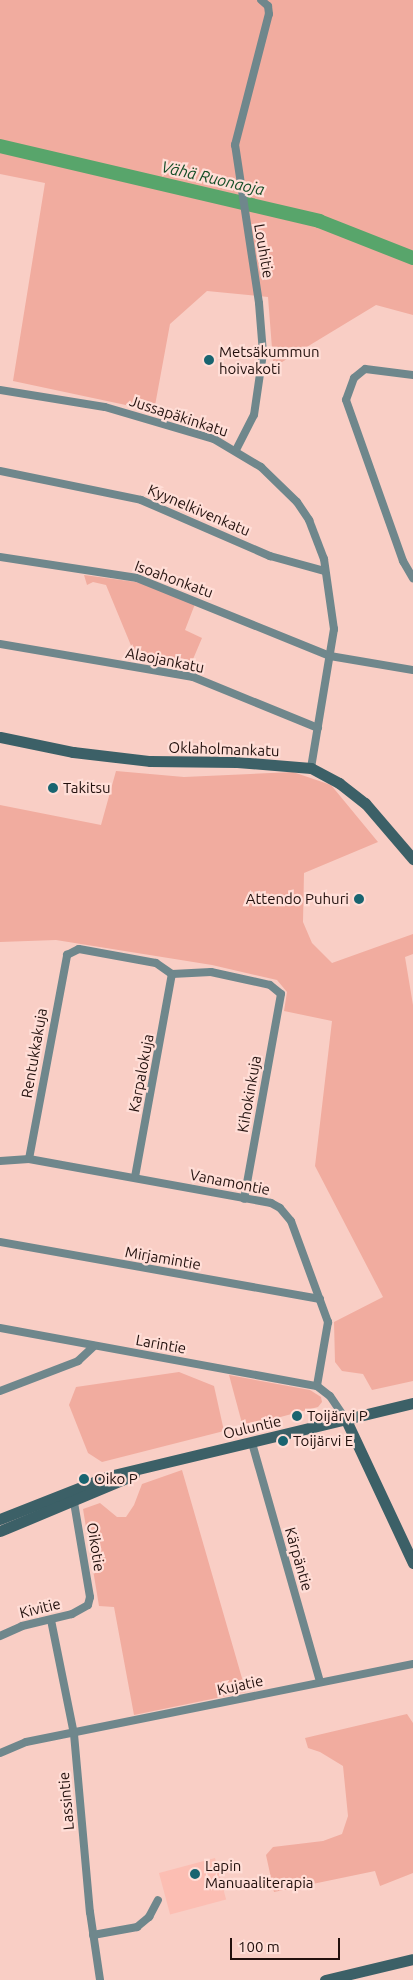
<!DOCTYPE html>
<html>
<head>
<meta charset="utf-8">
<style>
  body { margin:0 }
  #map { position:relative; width:413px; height:1980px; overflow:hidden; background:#f9cec5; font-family:Ubuntu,sans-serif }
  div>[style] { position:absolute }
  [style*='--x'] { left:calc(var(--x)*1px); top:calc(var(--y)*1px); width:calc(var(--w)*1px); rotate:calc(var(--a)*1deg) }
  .built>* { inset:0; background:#fcbeb3; transform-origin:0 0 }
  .green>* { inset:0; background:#f1ac9f }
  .river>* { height:14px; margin:-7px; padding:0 7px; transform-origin:7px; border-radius:7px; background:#58a56b }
  .street>* { height:8px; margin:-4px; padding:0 4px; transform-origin:4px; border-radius:4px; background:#6f878c }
  .secondary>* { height:11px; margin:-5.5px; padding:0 5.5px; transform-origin:5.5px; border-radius:5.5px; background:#3c6067 }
  .dots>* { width:14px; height:14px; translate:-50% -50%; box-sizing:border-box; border:2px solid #ffded7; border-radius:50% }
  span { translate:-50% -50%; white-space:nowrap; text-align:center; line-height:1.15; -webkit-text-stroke:4.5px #ffded7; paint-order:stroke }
  .street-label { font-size:15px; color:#22100d }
  .poi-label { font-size:15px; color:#22100d }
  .left { translate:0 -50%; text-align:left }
  .right { translate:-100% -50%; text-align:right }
  .water-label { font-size:16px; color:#154e27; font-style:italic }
  .scale { position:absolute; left:230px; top:1938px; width:110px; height:22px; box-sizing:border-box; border:2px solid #22100d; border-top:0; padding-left:6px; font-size:15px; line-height:18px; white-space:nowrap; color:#22100d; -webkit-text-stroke:4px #ffded7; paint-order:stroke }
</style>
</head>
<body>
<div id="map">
  <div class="built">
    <div style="left:215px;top:1858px;width:43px;height:58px;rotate:75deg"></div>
  </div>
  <div class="green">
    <div style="clip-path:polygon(0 0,413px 0,413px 315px,376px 305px,282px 362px,273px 361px,268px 297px,207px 291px,170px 324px,154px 411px,13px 381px,45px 183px,0 174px)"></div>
    <div style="clip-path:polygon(84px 575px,143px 583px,195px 604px,185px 630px,202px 638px,188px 671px,137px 660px,106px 585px,93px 582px,87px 585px)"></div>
    <div style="clip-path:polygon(116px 771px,184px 777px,293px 772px,331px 785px,378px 842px,304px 873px,303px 922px,312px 943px,332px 963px,413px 934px,413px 954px,405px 957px,413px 1005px,413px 1381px,372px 1390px,363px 1374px,342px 1371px,335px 1362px,334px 1322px,383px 1297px,315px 1166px,332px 1021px,284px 1011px,287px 992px,277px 980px,212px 965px,56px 940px,0 942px,0 805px,101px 825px)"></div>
    <div style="clip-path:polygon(179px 1372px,214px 1386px,224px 1431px,102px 1462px,88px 1453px,69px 1405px,76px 1387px)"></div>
    <div style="clip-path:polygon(229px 1375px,310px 1390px,321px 1397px,322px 1402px,318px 1407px,243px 1427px)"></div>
    <div style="clip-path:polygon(182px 1470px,246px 1692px,134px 1715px,114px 1607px,99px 1606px,83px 1509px,100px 1503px,117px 1517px,126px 1517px,134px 1505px,142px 1484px)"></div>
    <div style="clip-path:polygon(407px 1714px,413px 1723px,413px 1873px,380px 1886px,375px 1871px,274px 1892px,266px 1855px,273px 1847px,323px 1841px,342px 1834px,348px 1816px,343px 1766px,320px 1752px,308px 1748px,305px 1738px)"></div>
  </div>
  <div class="river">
    <div style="--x:0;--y:146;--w:328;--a:13.2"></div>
    <div style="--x:319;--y:221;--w:101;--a:21.5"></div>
  </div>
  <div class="street">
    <div style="--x:413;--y:375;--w:48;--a:-172.9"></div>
    <div style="--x:365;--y:369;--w:14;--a:141"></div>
    <div style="--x:354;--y:378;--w:23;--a:110"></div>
    <div style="--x:346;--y:400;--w:171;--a:70.5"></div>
    <div style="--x:403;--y:561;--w:20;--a:60"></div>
    <div style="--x:0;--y:390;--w:106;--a:9.2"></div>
    <div style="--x:105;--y:407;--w:114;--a:16.4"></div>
    <div style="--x:214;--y:439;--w:55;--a:30.8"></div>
    <div style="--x:261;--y:467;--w:50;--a:44.2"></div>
    <div style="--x:297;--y:502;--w:22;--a:56"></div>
    <div style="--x:309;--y:520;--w:42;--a:69"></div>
    <div style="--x:324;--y:559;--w:71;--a:81.9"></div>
    <div style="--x:334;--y:629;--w:141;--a:99.4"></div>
    <div style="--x:236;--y:450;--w:39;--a:-63"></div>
    <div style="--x:254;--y:415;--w:63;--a:-81.7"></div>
    <div style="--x:263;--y:353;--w:50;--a:-94.6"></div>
    <div style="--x:259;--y:303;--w:160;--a:-98.6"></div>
    <div style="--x:235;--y:145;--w:135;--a:-75.5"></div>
    <div style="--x:269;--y:14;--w:8;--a:-97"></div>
    <div style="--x:268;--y:6;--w:9;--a:-139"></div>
    <div style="--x:0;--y:471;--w:144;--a:11.6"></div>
    <div style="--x:141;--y:500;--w:141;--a:23.5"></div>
    <div style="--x:270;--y:556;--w:57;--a:15.3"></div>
    <div style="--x:0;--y:557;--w:139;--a:8.7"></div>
    <div style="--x:137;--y:578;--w:208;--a:22"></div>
    <div style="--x:330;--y:656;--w:84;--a:9.6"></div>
    <div style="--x:0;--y:644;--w:196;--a:9.7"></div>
    <div style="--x:193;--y:677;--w:135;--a:22.2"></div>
    <div style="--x:172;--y:974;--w:39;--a:-3"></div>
    <div style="--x:211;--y:972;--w:60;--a:12.4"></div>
    <div style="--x:270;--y:985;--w:14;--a:39"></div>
    <div style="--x:281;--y:994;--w:208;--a:100.2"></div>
    <div style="--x:29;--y:1159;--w:208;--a:-79.4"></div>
    <div style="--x:67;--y:955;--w:13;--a:-27"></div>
    <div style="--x:79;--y:949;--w:78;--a:10.3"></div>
    <div style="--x:156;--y:963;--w:19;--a:35"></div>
    <div style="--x:0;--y:1161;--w:29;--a:-4"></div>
    <div style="--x:29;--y:1159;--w:246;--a:10.3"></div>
    <div style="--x:271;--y:1203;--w:10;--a:29"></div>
    <div style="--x:280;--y:1208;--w:17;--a:50"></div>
    <div style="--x:291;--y:1221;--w:108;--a:69.9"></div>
    <div style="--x:328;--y:1322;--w:65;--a:99.8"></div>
    <div style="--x:135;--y:1177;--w:206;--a:-79.7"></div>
    <div style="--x:0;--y:1242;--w:325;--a:10.1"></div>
    <div style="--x:0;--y:1328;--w:322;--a:10.4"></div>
    <div style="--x:317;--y:1386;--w:16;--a:38"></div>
    <div style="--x:330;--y:1396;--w:29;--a:56"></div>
    <div style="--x:0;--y:1391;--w:84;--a:-21"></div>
    <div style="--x:78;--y:1361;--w:22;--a:-43"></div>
    <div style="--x:252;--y:1443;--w:248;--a:74.1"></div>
    <div style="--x:51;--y:1620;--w:116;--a:78.6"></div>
    <div style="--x:74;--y:1734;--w:179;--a:84.9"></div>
    <div style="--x:90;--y:1912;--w:69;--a:81.6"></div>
    <div style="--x:0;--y:1636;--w:24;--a:-24"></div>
    <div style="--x:22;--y:1626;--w:51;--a:-13.5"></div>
    <div style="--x:72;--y:1614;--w:18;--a:-29"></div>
    <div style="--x:88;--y:1605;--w:8;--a:-76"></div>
    <div style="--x:90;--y:1597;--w:102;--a:-99.6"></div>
    <div style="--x:0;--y:1753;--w:28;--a:-23"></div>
    <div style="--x:26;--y:1742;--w:395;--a:-11.4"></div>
    <div style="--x:93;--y:1935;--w:45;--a:-10.3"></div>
    <div style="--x:137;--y:1927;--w:16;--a:-40"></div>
    <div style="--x:149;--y:1917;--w:19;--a:-62"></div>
  </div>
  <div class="secondary">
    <div style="--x:0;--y:737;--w:75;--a:11.6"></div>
    <div style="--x:73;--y:752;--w:78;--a:6.7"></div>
    <div style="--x:150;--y:761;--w:87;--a:0.7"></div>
    <div style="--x:237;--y:762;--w:74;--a:4.6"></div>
    <div style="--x:311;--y:768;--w:32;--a:28"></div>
    <div style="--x:339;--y:783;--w:33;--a:38"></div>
    <div style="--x:365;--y:803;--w:74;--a:49.4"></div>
    <div style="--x:346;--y:1420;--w:158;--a:64.9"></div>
    <div style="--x:0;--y:1519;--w:117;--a:-21.5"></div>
    <div style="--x:109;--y:1476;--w:313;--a:-13.5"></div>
    <div style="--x:0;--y:1531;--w:145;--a:-22.7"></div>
    <div style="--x:325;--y:1980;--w:90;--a:-13.4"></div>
  </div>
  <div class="dots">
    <div style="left:209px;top:360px;background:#196470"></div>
    <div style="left:53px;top:788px;background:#196470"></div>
    <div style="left:359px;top:899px;background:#196470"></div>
    <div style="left:297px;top:1416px;background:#196470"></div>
    <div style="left:283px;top:1441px;background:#196470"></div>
    <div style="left:84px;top:1479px;background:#196470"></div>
    <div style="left:195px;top:1874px;background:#196470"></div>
  </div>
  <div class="street-label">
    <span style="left:264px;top:251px;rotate:80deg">Louhitie</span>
    <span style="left:179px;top:416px;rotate:18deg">Jussapäkinkatu</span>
    <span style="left:199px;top:510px;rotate:23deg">Kyynelkivenkatu</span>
    <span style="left:174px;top:579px;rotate:20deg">Isoahonkatu</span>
    <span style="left:165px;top:660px;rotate:11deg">Alaojankatu</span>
    <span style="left:224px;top:749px;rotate:2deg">Oklaholmankatu</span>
    <span style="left:34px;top:1053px;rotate:-80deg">Rentukkakuja</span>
    <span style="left:141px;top:1073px;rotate:-79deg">Karpalokuja</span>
    <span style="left:249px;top:1094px;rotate:-80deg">Kihokinkuja</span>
    <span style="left:230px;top:1182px;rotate:11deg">Vanamontie</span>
    <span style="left:163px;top:1258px;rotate:10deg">Mirjamintie</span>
    <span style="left:161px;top:1344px;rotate:10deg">Larintie</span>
    <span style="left:252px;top:1427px;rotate:-13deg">Ouluntie</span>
    <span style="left:96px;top:1547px;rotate:81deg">Oikotie</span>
    <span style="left:299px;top:1559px;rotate:74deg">Kärpäntie</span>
    <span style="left:40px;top:1608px;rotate:-14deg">Kivitie</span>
    <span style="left:240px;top:1685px;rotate:-12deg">Kujatie</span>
    <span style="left:66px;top:1801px;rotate:-95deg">Lassintie</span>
  </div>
  <div class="poi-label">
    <span class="left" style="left:219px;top:360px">Metsäkummun<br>hoivakoti</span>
    <span class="left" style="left:63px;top:788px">Takitsu</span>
    <span class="right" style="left:349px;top:899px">Attendo Puhuri</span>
    <span class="left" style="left:307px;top:1416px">Toijärvi P</span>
    <span class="left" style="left:293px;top:1441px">Toijärvi E</span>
    <span class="left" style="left:94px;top:1479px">Oiko P</span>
    <span class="left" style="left:205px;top:1874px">Lapin<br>Manuaaliterapia</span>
  </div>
  <div class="water-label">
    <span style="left:213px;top:178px;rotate:13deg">Vähä Ruonaoja</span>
  </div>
  <div class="scale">100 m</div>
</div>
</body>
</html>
